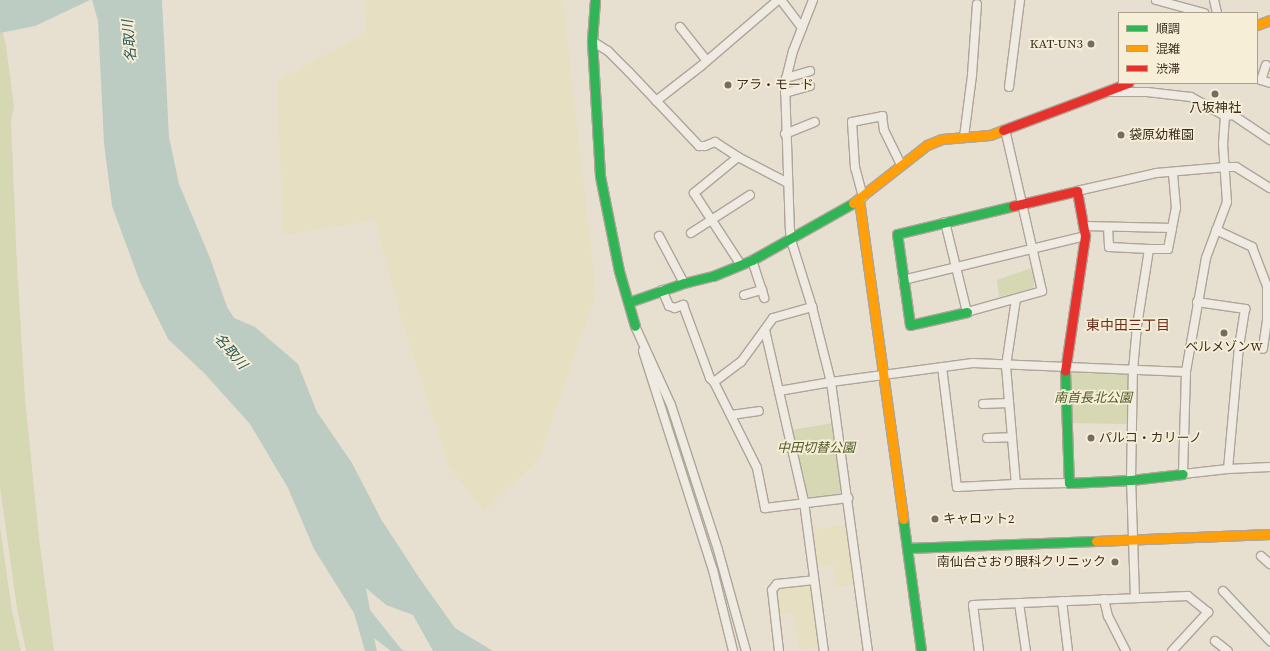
<!DOCTYPE html>
<html>
<head>
<meta charset="utf-8">
<style>
  body { margin:0 }
  #map { position:relative; width:1270px; height:651px; overflow:hidden; background:#e7e0d1; font-family:"Source Serif 4","Noto Sans JP",serif }
  div>[style] { position:absolute }
  [style*='--x'] { left:calc(var(--x)*1px); top:calc(var(--y)*1px); width:calc(var(--w)*1px); rotate:calc(var(--a)*1deg) }
  .farmland>* { inset:0; background:#e6dfc2 }
  .green>* { inset:0; background:#d6d7b3; transform-origin:0 0 }
  .water>* { inset:0; background:#bcccc2 }
  .roads { filter:drop-shadow(1px 0 #ada599) drop-shadow(-1px 0 #ada599) drop-shadow(0 1px #ada599) drop-shadow(0 -1px #ada599) }
  .street>* { height:8px; margin:-4px; padding:0 4px; transform-origin:4px; border-radius:4px; background:#efebe3 }
  .fast>* { height:9px; margin:-4.5px; padding:0 4.5px; transform-origin:4.5px; border-radius:4.5px; background:#30b455 }
  .slow>* { height:9px; margin:-4.5px; padding:0 4.5px; transform-origin:4.5px; border-radius:4.5px; background:#ff9f0a }
  .jam>* { height:9px; margin:-4.5px; padding:0 4.5px; transform-origin:4.5px; border-radius:4.5px; background:#e5322d }
  .dots>* { width:11px; height:11px; translate:-50% -50%; box-sizing:border-box; border:2px solid #f7eed8; border-radius:50% }
  span { translate:-50% -50%; white-space:nowrap; text-align:center; line-height:1.15; -webkit-text-stroke:3.5px #f7eed8; paint-order:stroke }
  .poi-label { font-size:13px; color:#3d2e20 }
  .right { translate:-100% -50%; text-align:right }
  .left { translate:0 -50%; text-align:left }
  .park-label { font-size:13px; color:#4d5a26; font-style:italic }
  .water-label { font-size:14px; color:#2f5d5a; font-style:italic }
  .neighbourhood-label { font-size:14px; color:#6b2e1e }
  .legend { position:absolute; left:1118px; top:12px; width:140px; height:72px; box-sizing:border-box; background:#f7eed8; border:1px solid #ada18e; margin:0; padding:5px 7px; list-style:none; font-size:12px; color:#3d2e20 }
  .legend li { display:flex; align-items:center; gap:8px; height:20px }
  .legend b { width:20px; border:1px solid #ada18e }
</style>
</head>
<body>
<div id="map">
  <div class="farmland">
    <div style="clip-path:polygon(364px 0,563px 0,596px 294px,539px 459px,484px 511px,449px 467px,398px 308px,375px 220px,283px 235px,277px 81px,366px 32px)"></div>
    <div style="clip-path:polygon(846px 525px,854px 584px,836px 587px,833px 566px,815px 568px,810px 530px)"></div>
    <div style="clip-path:polygon(806px 584px,811px 588px,819px 647px,799px 650px,793px 614px,777px 616px,774px 592px,778px 587px)"></div>
  </div>
  <div class="green">
    <div style="clip-path:polygon(0 33px,3px 33px,6px 45px,14px 107px,11px 121px,17px 266px,25px 398px,39px 538px,54px 651px,26px 651px,17px 608px,0 487px)"></div>
    <div style="clip-path:polygon(1031px 268px,1035px 280px,1033px 288px,999px 297px,997px 280px)"></div>
    <div style="left:1068px;top:373px;width:61px;height:50px;rotate:1deg"></div>
    <div style="clip-path:polygon(833px 423px,842px 488px,840px 495px,812px 499px,806px 495px,791px 430px)"></div>
    <div style="clip-path:polygon(0 527px,12px 611px,21px 651px,0 651px)"></div>
  </div>
  <div class="water">
    <div style="clip-path:polygon(0 0,90px 0,35px 26px,0 33px)"></div>
    <div style="clip-path:polygon(92px 0,162px 0,169px 137px,179px 184px,210px 258px,227px 307px,234px 318px,255px 327px,298px 364px,317px 412px,352px 463px,381px 519px,420px 579px,455px 628px,493px 651px,433px 651px,413px 615px,386px 605px,366px 588px,370px 610px,402px 650px,406px 651px,391px 651px,374px 638px,377px 651px,365px 651px,354px 613px,314px 549px,288px 488px,250px 424px,205px 374px,168px 339px,140px 282px,112px 206px,104px 143px,98px 21px)"></div>
  </div>
  <div class="roads">
    <div class="street">
      <div style="--x:781;--y:0;--w:35;--a:53"></div>
      <div style="--x:813;--y:0;--w:55;--a:111.4"></div>
      <div style="--x:793;--y:51;--w:33;--a:104"></div>
      <div style="--x:785;--y:83;--w:147;--a:88.1"></div>
      <div style="--x:790;--y:230;--w:10;--a:84"></div>
      <div style="--x:791;--y:240;--w:70;--a:72.6"></div>
      <div style="--x:812;--y:307;--w:77;--a:75.8"></div>
      <div style="--x:831;--y:382;--w:272;--a:82.2"></div>
      <div style="--x:1156;--y:0;--w:50;--a:15.2"></div>
      <div style="--x:1214;--y:0;--w:13;--a:77"></div>
      <div style="--x:680;--y:27;--w:43;--a:51.5"></div>
      <div style="--x:592;--y:41;--w:19;--a:32"></div>
      <div style="--x:608;--y:51;--w:30;--a:45"></div>
      <div style="--x:629;--y:72;--w:102;--a:46.6"></div>
      <div style="--x:699;--y:146;--w:6;--a:0"></div>
      <div style="--x:705;--y:146;--w:11;--a:-22"></div>
      <div style="--x:715;--y:142;--w:27;--a:33"></div>
      <div style="--x:738;--y:157;--w:56;--a:27.5"></div>
      <div style="--x:1266;--y:65;--w:16;--a:108"></div>
      <div style="--x:1261;--y:80;--w:9;--a:18"></div>
      <div style="--x:786;--y:78;--w:25;--a:-16"></div>
      <div style="--x:1009;--y:87;--w:88;--a:-82.8"></div>
      <div style="--x:1109;--y:92;--w:38;--a:0"></div>
      <div style="--x:1147;--y:92;--w:44;--a:6.5"></div>
      <div style="--x:1191;--y:97;--w:39;--a:29"></div>
      <div style="--x:1225;--y:116;--w:28;--a:94"></div>
      <div style="--x:1223;--y:144;--w:58;--a:86.1"></div>
      <div style="--x:1227;--y:202;--w:60;--a:110.6"></div>
      <div style="--x:1206;--y:258;--w:116;--a:100"></div>
      <div style="--x:1186;--y:372;--w:102;--a:91.7"></div>
      <div style="--x:1183;--y:474;--w:45;--a:-6.3"></div>
      <div style="--x:785;--y:93;--w:26;--a:-16"></div>
      <div style="--x:656;--y:101;--w:57;--a:-37.9"></div>
      <div style="--x:701;--y:66;--w:101;--a:-40.6"></div>
      <div style="--x:1225;--y:116;--w:8;--a:-7"></div>
      <div style="--x:1233;--y:115;--w:45;--a:34"></div>
      <div style="--x:785;--y:134;--w:32;--a:-22"></div>
      <div style="--x:964;--y:137;--w:63;--a:-82.6"></div>
      <div style="--x:972;--y:75;--w:71;--a:-86"></div>
      <div style="--x:738;--y:157;--w:57;--a:140.7"></div>
      <div style="--x:694;--y:193;--w:86;--a:56.9"></div>
      <div style="--x:1077;--y:191;--w:81;--a:-12.8"></div>
      <div style="--x:1156;--y:173;--w:70;--a:-4.9"></div>
      <div style="--x:1226;--y:167;--w:10;--a:0"></div>
      <div style="--x:1236;--y:167;--w:40;--a:32"></div>
      <div style="--x:863;--y:197;--w:30;--a:-105"></div>
      <div style="--x:855;--y:168;--w:46;--a:-93.7"></div>
      <div style="--x:852;--y:122;--w:31;--a:-11"></div>
      <div style="--x:882;--y:116;--w:14;--a:82"></div>
      <div style="--x:884;--y:130;--w:39;--a:64"></div>
      <div style="--x:945;--y:222;--w:93;--a:76.3"></div>
      <div style="--x:967;--y:312;--w:78;--a:-15.6"></div>
      <div style="--x:1042;--y:291;--w:165;--a:-102.9"></div>
      <div style="--x:1085;--y:226;--w:87;--a:1.3"></div>
      <div style="--x:1108;--y:227;--w:20;--a:87"></div>
      <div style="--x:1109;--y:247;--w:40;--a:2.9"></div>
      <div style="--x:1216;--y:230;--w:40;--a:25"></div>
      <div style="--x:1252;--y:247;--w:42;--a:69"></div>
      <div style="--x:1267;--y:286;--w:34;--a:90"></div>
      <div style="--x:1267;--y:320;--w:29;--a:98"></div>
      <div style="--x:691;--y:233;--w:70;--a:-32.8"></div>
      <div style="--x:659;--y:236;--w:53;--a:62"></div>
      <div style="--x:752;--y:260;--w:40;--a:72"></div>
      <div style="--x:903;--y:280;--w:187;--a:-13.6"></div>
      <div style="--x:662;--y:290;--w:17;--a:66"></div>
      <div style="--x:669;--y:306;--w:6;--a:18"></div>
      <div style="--x:675;--y:308;--w:9;--a:-21"></div>
      <div style="--x:683;--y:305;--w:78;--a:69.7"></div>
      <div style="--x:710;--y:378;--w:6;--a:45"></div>
      <div style="--x:714;--y:382;--w:96;--a:63.4"></div>
      <div style="--x:757;--y:468;--w:41;--a:78.7"></div>
      <div style="--x:765;--y:508;--w:84;--a:-6.9"></div>
      <div style="--x:744;--y:295;--w:19;--a:-16"></div>
      <div style="--x:1016;--y:299;--w:68;--a:98.5"></div>
      <div style="--x:1006;--y:366;--w:118;--a:85.2"></div>
      <div style="--x:1016;--y:484;--w:53;--a:-1.1"></div>
      <div style="--x:1197;--y:302;--w:49;--a:8.3"></div>
      <div style="--x:1245;--y:309;--w:37;--a:99"></div>
      <div style="--x:1239;--y:346;--w:123;--a:95.1"></div>
      <div style="--x:1228;--y:469;--w:42;--a:-2.7"></div>
      <div style="--x:635;--y:326;--w:87;--a:65.5"></div>
      <div style="--x:671;--y:405;--w:152;--a:72"></div>
      <div style="--x:718;--y:550;--w:105;--a:74.5"></div>
      <div style="--x:765;--y:330;--w:176;--a:77.2"></div>
      <div style="--x:804;--y:502;--w:150;--a:82.4"></div>
      <div style="--x:643;--y:351;--w:230;--a:72.3"></div>
      <div style="--x:713;--y:570;--w:83;--a:76.1"></div>
      <div style="--x:942;--y:367;--w:121;--a:82.9"></div>
      <div style="--x:957;--y:487;--w:59;--a:-2.9"></div>
      <div style="--x:714;--y:382;--w:34;--a:-37"></div>
      <div style="--x:741;--y:362;--w:54;--a:-54"></div>
      <div style="--x:773;--y:318;--w:41;--a:-15.8"></div>
      <div style="--x:779;--y:391;--w:53;--a:-9.8"></div>
      <div style="--x:831;--y:382;--w:143;--a:-7.6"></div>
      <div style="--x:973;--y:363;--w:213;--a:2.4"></div>
      <div style="--x:983;--y:404;--w:26;--a:-2"></div>
      <div style="--x:731;--y:415;--w:28;--a:-8"></div>
      <div style="--x:987;--y:438;--w:25;--a:-2"></div>
      <div style="--x:1261;--y:556;--w:12;--a:42"></div>
      <div style="--x:1223;--y:591;--w:69;--a:46.8"></div>
      <div style="--x:1135;--y:598;--w:118;--a:-91.9"></div>
      <div style="--x:1131;--y:480;--w:110;--a:-89"></div>
      <div style="--x:1133;--y:370;--w:44;--a:-84.8"></div>
      <div style="--x:1137;--y:326;--w:78;--a:-81.1"></div>
      <div style="--x:1149;--y:249;--w:19;--a:0"></div>
      <div style="--x:1168;--y:249;--w:21;--a:-79"></div>
      <div style="--x:1172;--y:228;--w:20;--a:-79"></div>
      <div style="--x:1176;--y:208;--w:36;--a:-95"></div>
      <div style="--x:1104;--y:599;--w:17;--a:77"></div>
      <div style="--x:1108;--y:616;--w:39;--a:63"></div>
      <div style="--x:1062;--y:601;--w:50;--a:83.2"></div>
      <div style="--x:1019;--y:603;--w:49;--a:81.7"></div>
      <div style="--x:1215;--y:641;--w:16;--a:38"></div>
      <div style="--x:779;--y:651;--w:61;--a:-96.5"></div>
      <div style="--x:772;--y:590;--w:8;--a:-50"></div>
      <div style="--x:777;--y:584;--w:37;--a:-6"></div>
      <div style="--x:979;--y:651;--w:46;--a:-97.4"></div>
      <div style="--x:973;--y:605;--w:215;--a:-2.4"></div>
      <div style="--x:1188;--y:596;--w:26;--a:39"></div>
      <div style="--x:1208;--y:612;--w:53;--a:132.7"></div>
    </div>
    <div class="fast">
      <div style="--x:595;--y:0;--w:41;--a:94.2"></div>
      <div style="--x:592;--y:41;--w:135;--a:86.6"></div>
      <div style="--x:600;--y:176;--w:97;--a:78.7"></div>
      <div style="--x:619;--y:271;--w:57;--a:73.8"></div>
      <div style="--x:629;--y:302;--w:58;--a:-19.1"></div>
      <div style="--x:684;--y:283;--w:30;--a:-14"></div>
      <div style="--x:713;--y:276;--w:42;--a:-22.3"></div>
      <div style="--x:752;--y:260;--w:116;--a:-29.4"></div>
      <div style="--x:967;--y:312;--w:58;--a:167.2"></div>
      <div style="--x:910;--y:325;--w:92;--a:-98.1"></div>
      <div style="--x:897;--y:234;--w:119;--a:-13.6"></div>
      <div style="--x:1065;--y:371;--w:112;--a:88"></div>
      <div style="--x:1069;--y:483;--w:62;--a:-2.8"></div>
      <div style="--x:1131;--y:480;--w:52;--a:-6.6"></div>
      <div style="--x:903;--y:519;--w:133;--a:82.2"></div>
      <div style="--x:907;--y:548;--w:189;--a:-2.1"></div>
    </div>
    <div class="slow">
      <div style="--x:1257;--y:25;--w:14;--a:-21"></div>
      <div style="--x:859;--y:200;--w:322;--a:82.1"></div>
      <div style="--x:853;--y:203;--w:94;--a:-38.1"></div>
      <div style="--x:927;--y:145;--w:16;--a:-22"></div>
      <div style="--x:942;--y:139;--w:48;--a:-4.8"></div>
      <div style="--x:990;--y:135;--w:14;--a:-21"></div>
      <div style="--x:1096;--y:541;--w:174;--a:-2.3"></div>
    </div>
    <div class="jam">
      <div style="--x:1003;--y:130;--w:134;--a:-20.6"></div>
      <div style="--x:1013;--y:206;--w:66;--a:-13.2"></div>
      <div style="--x:1077;--y:191;--w:46;--a:79.9"></div>
      <div style="--x:1085;--y:236;--w:136;--a:98.4"></div>
    </div>
  </div>
  <div class="dots">
    <div style="left:1091px;top:44px;background:#786c5e"></div>
    <div style="left:728px;top:85px;background:#786c5e"></div>
    <div style="left:1215px;top:94px;background:#786c5e"></div>
    <div style="left:1121px;top:135px;background:#786c5e"></div>
    <div style="left:1224px;top:333px;background:#786c5e"></div>
    <div style="left:1091px;top:438px;background:#786c5e"></div>
    <div style="left:935px;top:519px;background:#786c5e"></div>
    <div style="left:1115px;top:562px;background:#786c5e"></div>
  </div>
  <div class="poi-label">
    <span class="right" style="left:1083px;top:44px">KAT-UN3</span>
    <span class="left" style="left:736px;top:85px">アラ・モード</span>
    <span style="left:1215px;top:108px">八坂神社</span>
    <span class="left" style="left:1129px;top:135px">袋原幼稚園</span>
    <span style="left:1224px;top:347px">ベルメゾンW</span>
    <span class="left" style="left:1099px;top:438px">パルコ・カリーノ</span>
    <span class="left" style="left:943px;top:519px">キャロット2</span>
    <span class="right" style="left:1106px;top:562px">南仙台さおり眼科クリニック</span>
  </div>
  <div class="park-label">
    <span style="left:1093px;top:398px">南首長北公園</span>
    <span style="left:816px;top:448px">中田切替公園</span>
  </div>
  <div class="water-label">
    <span style="left:129px;top:41px;rotate:-95deg">名取川</span>
    <span style="left:231px;top:351px;rotate:49deg">名取川</span>
  </div>
  <div class="neighbourhood-label">
    <span style="left:1128px;top:325px">東中田三丁目</span>
  </div>
  <ul class="legend">
  <li><b style="height:5px;background:#30b455"></b>順調</li>
  <li><b style="height:5px;background:#ff9f0a"></b>混雑</li>
  <li><b style="height:5px;background:#e5322d"></b>渋滞</li>
  </ul>
</div>
</body>
</html>
